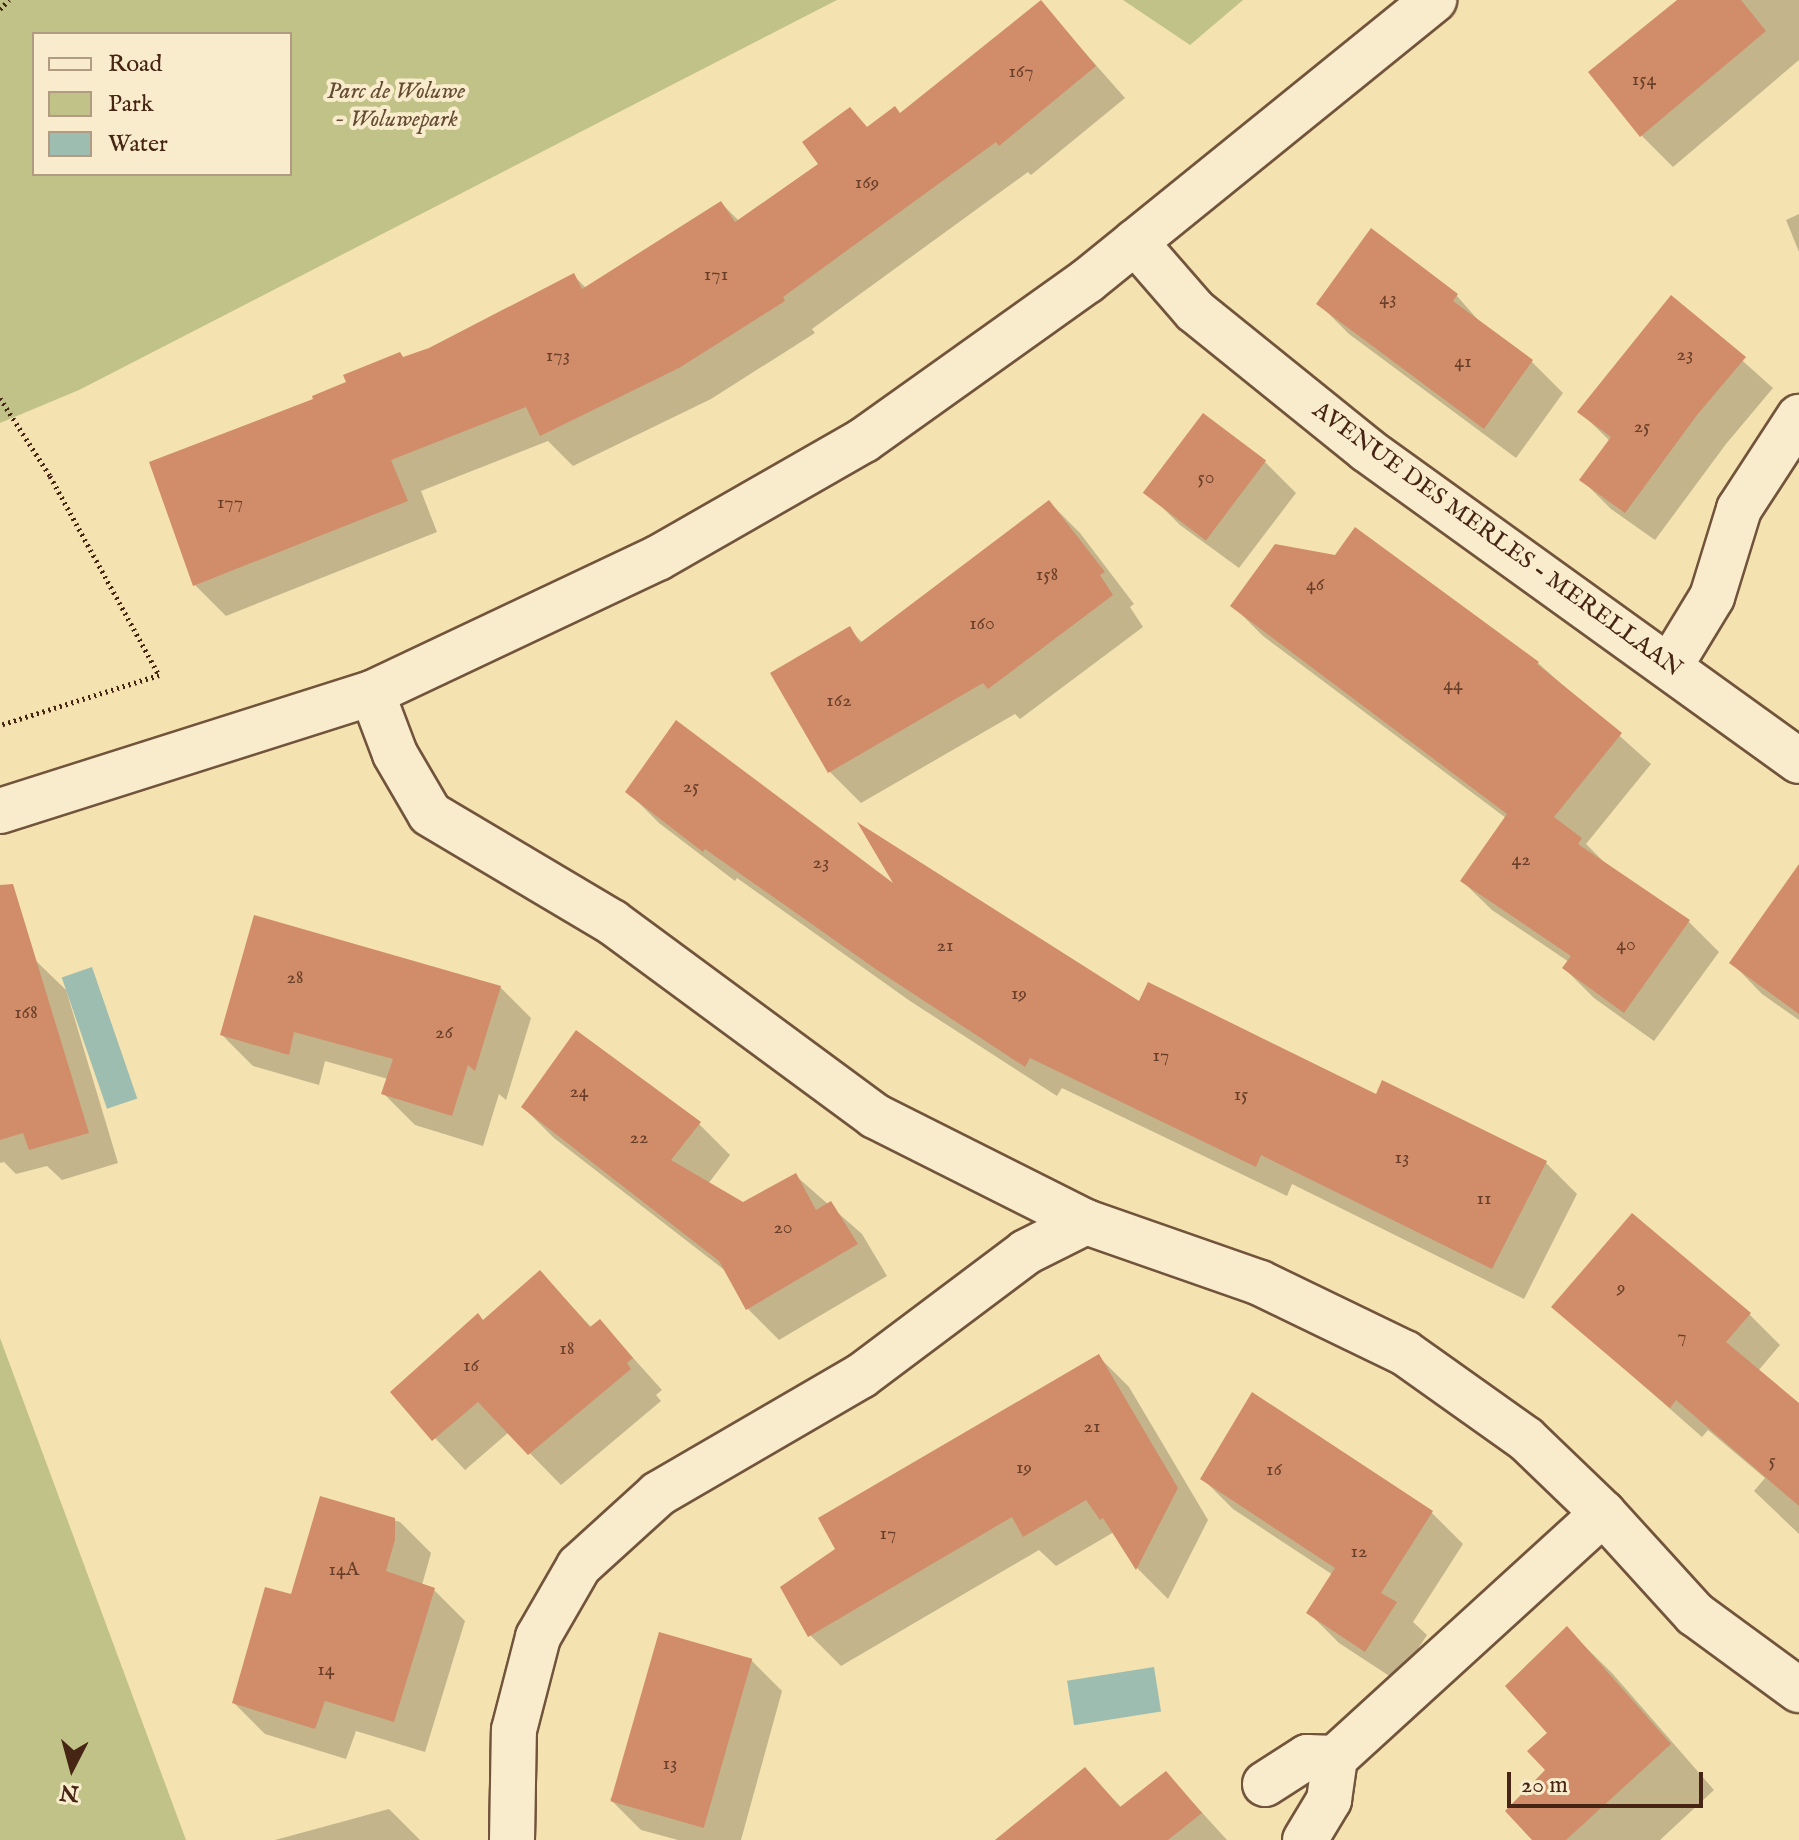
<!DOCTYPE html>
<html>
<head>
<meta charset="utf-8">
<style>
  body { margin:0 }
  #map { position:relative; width:1799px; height:1840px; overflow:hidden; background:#f4e2b0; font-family:"IM FELL English",serif }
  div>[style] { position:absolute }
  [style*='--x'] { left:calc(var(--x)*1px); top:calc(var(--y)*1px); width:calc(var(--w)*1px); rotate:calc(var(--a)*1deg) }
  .green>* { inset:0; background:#c1c287 }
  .water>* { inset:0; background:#9cbdaf; transform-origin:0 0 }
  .shadow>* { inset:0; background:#0003 }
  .building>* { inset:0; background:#d18d69; transform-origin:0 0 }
  .path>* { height:5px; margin-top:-2.5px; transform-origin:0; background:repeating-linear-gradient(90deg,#472515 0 2px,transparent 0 6px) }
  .roads { filter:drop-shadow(2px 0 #72543c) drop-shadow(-2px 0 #72543c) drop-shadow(0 2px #72543c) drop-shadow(0 -2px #72543c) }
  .minor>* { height:44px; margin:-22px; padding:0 22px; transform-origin:22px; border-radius:22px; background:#f8eccc }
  span { translate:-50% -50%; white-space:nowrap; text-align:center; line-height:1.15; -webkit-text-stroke:8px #f8eccc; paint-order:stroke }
  .number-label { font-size:20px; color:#6a3f2a }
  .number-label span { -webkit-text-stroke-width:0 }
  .park-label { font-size:24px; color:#664c32; font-style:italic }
  .street-label { font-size:24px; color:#472515 }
  .legend { position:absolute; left:32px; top:32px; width:260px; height:144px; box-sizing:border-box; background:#f8eccc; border:2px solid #b19c83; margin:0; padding:10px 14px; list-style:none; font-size:24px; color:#472515 }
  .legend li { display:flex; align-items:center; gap:16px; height:40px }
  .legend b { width:40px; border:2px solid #b19c83 }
  .north { position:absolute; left:32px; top:1728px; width:80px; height:80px; -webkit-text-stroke:6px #f8eccc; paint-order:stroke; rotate:186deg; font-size:22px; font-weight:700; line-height:32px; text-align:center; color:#472515 }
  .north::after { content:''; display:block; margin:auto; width:28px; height:36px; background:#472515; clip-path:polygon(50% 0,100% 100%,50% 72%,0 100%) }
  .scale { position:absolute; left:1507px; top:1772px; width:196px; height:36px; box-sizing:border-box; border:4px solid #472515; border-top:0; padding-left:10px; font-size:24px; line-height:28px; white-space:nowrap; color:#472515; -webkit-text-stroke:6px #f8eccc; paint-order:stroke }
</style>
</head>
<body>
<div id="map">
  <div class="green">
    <div style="clip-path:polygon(evenodd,0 0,837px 0,79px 390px,0 423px,0 0,34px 34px,290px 34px,290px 174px,34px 174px,34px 34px)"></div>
    <div style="clip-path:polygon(1123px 0,1243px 0,1190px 45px)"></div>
    <div style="clip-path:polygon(0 1338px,186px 1840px,0 1840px)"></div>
  </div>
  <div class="water">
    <div style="left:92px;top:967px;width:139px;height:32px;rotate:71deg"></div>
    <div style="left:1154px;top:1667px;width:45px;height:88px;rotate:81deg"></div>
  </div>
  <div class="shadow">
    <div style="clip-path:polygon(1679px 0,1799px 0,1799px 60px,1673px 167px,1642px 136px,1591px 72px)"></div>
    <div style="clip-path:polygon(1041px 3px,1125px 98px,1031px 175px,1028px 172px,812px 329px,815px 333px,711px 399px,573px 466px,548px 441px,421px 491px,437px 532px,226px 616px,195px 585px,316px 400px,429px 350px,573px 275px,586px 288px,721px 203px,740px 222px,868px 129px,901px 115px)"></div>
    <div style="clip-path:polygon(1799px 214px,1799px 252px,1786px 220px)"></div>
    <div style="clip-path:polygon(1371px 231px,1457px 296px,1486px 329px,1532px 362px,1563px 393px,1516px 458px,1349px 334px,1318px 303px)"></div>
    <div style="clip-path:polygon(1672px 298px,1773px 388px,1726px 444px,1655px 540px,1611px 509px,1582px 480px,1611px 442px,1580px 412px)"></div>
    <div style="clip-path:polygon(1203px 416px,1265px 462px,1296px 493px,1239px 568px,1180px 525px,1149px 494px)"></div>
    <div style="clip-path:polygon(1049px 502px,1080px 533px,1134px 604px,1130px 607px,1143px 627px,1020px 719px,1015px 714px,861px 803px,830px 772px,849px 629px,863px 643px)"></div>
    <div style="clip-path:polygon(1355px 530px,1538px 663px,1651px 764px,1586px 844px,1608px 866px,1689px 922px,1719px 952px,1654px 1041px,1594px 998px,1564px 968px,1569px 962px,1492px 910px,1462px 881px,1506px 818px,1263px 636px,1233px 606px,1336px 557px)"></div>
    <div style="clip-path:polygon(628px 792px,899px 890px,1140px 1004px,1546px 1163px,1577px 1194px,1524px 1299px,1292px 1184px,1287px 1196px,1062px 1088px,1057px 1096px,910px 1001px,737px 878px,735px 881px,659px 823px)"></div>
    <div style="clip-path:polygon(1799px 867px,1799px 1020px,1762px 994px,1732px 963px)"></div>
    <div style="clip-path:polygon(34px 959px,66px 990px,118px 1163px,62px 1180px,47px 1166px,16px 1174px,4px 1162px,0 1163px,0 970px)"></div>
    <div style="clip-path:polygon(500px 987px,531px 1018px,506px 1100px,499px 1094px,483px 1146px,415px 1125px,384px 1094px,388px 1079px,325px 1061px,319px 1085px,253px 1066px,222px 1035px)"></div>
    <div style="clip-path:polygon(523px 1107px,699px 1124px,730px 1155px,708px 1184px,743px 1205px,796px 1176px,862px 1234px,887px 1276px,779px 1340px,748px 1309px,727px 1272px,554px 1138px)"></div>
    <div style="clip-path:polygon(540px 1272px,592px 1328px,600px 1321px,662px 1390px,656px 1395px,661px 1401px,561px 1485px,509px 1432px,465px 1470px,392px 1392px,483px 1322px)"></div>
    <div style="clip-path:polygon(1554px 1307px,1749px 1314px,1780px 1345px,1758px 1371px,1799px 1406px,1799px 1534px,1754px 1491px,1765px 1478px,1708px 1430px,1702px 1437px)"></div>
    <div style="clip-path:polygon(1098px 1356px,1129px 1387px,1208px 1520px,1168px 1599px,1138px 1569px,1114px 1532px,1056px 1566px,1039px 1550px,841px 1666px,810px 1635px)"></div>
    <div style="clip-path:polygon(1253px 1395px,1432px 1513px,1463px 1544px,1413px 1622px,1427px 1635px,1397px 1681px,1339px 1643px,1308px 1612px,1333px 1575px,1233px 1509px,1202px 1478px)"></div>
    <div style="clip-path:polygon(321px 1498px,400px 1522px,431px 1553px,422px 1585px,434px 1590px,465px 1621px,425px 1752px,356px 1731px,346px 1759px,265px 1734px,234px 1703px,292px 1597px)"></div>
    <div style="clip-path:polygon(1567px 1629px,1612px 1673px,1714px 1790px,1660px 1840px,1535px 1840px,1548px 1770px,1550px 1733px)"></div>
    <div style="clip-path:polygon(751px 1660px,782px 1691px,741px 1840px,678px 1840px,641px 1830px,610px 1799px)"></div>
    <div style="clip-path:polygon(1085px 1769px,1122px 1808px,1166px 1773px,1227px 1840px,998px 1840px)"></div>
    <div style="clip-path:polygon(389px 1809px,420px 1840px,275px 1840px)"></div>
  </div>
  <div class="building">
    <div style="clip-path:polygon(1041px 0,1096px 66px,999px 146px,996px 142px,783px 297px,785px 301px,679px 368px,540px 436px,526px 407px,391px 460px,408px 501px,193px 586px,149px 462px,313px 399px,312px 396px,346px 382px,343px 375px,400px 352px,403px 357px,429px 348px,574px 273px,582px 289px,721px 201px,735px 222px,818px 164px,802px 142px,850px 107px,867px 127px,895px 106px,900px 113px)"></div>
    <div style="clip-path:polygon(1677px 0,1741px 0,1766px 31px,1640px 137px,1588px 72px)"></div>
    <div style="clip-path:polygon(1371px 228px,1458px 294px,1453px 301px,1533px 360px,1484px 429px,1316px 304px)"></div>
    <div style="clip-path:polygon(1671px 295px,1746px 357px,1697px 415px,1625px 513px,1579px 480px,1611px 437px,1577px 412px)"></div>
    <div style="left:1203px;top:413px;width:79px;height:100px;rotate:37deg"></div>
    <div style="clip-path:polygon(1049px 500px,1105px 572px,1100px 575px,1113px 595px,988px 689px,983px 683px,828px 773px,770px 673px,850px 626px,860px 643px)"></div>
    <div style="clip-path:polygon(1355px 527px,1539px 662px,1537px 664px,1622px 733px,1554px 817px,1582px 838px,1578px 844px,1690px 920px,1624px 1013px,1562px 968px,1571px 956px,1460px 881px,1507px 814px,1230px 606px,1275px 544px,1335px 555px)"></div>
    <div style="clip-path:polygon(676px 720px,893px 883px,857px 822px,1139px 1001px,1148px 982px,1376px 1094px,1382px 1080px,1547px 1161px,1492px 1269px,1261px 1155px,1256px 1167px,1030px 1058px,1025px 1067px,877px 970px,705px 849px,703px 852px,625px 792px)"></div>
    <div style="clip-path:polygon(1799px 864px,1799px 1014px,1729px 963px)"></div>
    <div style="clip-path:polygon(13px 884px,89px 1133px,29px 1150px,23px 1133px,0 1140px,0 885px)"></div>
    <div style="clip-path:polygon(254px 915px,501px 986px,475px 1071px,468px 1065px,452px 1116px,381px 1094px,393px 1059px,294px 1032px,289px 1055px,220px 1035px)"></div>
    <div style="clip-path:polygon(576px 1030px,701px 1122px,671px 1160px,743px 1202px,796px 1173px,816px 1210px,831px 1201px,858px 1244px,746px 1310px,719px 1261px,521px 1107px)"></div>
    <div style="clip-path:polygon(1632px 1213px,1751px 1313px,1726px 1342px,1799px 1403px,1799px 1506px,1676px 1400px,1670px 1408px,1551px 1307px)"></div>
    <div style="clip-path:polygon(540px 1270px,590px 1327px,600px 1319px,633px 1358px,627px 1363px,631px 1369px,528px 1455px,478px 1402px,432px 1441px,390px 1392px,478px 1313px,483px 1320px)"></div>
    <div style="clip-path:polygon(1099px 1354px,1178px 1488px,1136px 1570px,1103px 1518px,1100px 1520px,1086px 1500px,1023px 1537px,1012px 1517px,808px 1637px,780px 1587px,835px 1549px,818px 1518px)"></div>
    <div style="clip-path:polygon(1252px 1392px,1433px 1511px,1381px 1593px,1397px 1602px,1365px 1652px,1306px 1613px,1335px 1568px,1200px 1479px)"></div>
    <div style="clip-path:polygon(320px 1496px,395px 1518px,395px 1540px,386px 1571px,435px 1588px,394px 1722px,325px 1701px,315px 1729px,232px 1703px,265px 1587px,291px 1594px)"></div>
    <div style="clip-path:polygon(1567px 1626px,1671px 1744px,1566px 1840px,1532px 1840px,1505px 1811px,1545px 1770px,1527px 1751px,1547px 1733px,1505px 1686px)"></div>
    <div style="left:659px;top:1632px;width:97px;height:176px;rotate:16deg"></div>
    <div style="clip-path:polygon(1085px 1767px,1120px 1807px,1166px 1771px,1202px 1813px,1168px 1840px,995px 1840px)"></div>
  </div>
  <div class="path">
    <div style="--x:0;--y:9;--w:13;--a:-45"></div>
    <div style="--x:0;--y:398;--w:93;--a:57.3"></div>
    <div style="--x:50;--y:476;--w:227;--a:61.3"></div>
    <div style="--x:159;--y:675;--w:167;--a:162.5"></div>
  </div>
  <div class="roads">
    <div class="minor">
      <div style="--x:1135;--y:242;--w:91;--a:49"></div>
      <div style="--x:1195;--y:311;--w:221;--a:38.9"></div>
      <div style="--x:1367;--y:450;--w:532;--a:35.75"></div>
      <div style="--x:1670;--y:666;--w:81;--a:-58.7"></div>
      <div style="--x:1712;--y:597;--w:92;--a:-72.9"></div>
      <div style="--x:1739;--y:509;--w:110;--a:-56.9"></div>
      <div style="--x:372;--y:693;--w:65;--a:69.3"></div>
      <div style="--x:395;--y:754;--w:69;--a:59.7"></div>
      <div style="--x:430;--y:814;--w:212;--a:30.7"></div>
      <div style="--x:612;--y:922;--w:327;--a:36.4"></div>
      <div style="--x:875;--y:1116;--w:236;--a:26.7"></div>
      <div style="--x:1086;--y:1222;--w:184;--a:19.3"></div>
      <div style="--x:1260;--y:1283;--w:161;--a:25.8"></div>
      <div style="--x:1405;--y:1353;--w:148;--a:35.4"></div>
      <div style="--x:1526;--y:1439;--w:107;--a:43.9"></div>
      <div style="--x:1603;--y:1513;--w:137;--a:47.7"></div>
      <div style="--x:1695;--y:1614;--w:129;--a:36.2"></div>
      <div style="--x:0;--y:811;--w:390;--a:-17.6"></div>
      <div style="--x:372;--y:693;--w:316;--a:-25.3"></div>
      <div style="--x:658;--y:558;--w:237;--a:-29.8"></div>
      <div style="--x:864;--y:440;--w:274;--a:-35.5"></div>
      <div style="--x:1087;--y:281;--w:447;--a:-39"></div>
      <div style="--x:1265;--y:1784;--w:50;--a:-32.7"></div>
      <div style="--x:1307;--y:1757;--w:28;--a:2"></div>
      <div style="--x:512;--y:1840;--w:110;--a:-89"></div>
      <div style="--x:514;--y:1730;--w:96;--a:-75.5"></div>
      <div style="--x:538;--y:1637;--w:82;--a:-60"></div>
      <div style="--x:579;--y:1566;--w:107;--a:-42.3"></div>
      <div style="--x:658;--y:1494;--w:235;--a:-30.2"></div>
      <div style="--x:861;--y:1376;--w:206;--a:-36.9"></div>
      <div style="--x:1026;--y:1252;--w:67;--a:-26.6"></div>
      <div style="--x:1305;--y:1840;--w:47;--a:-59"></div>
      <div style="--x:1329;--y:1800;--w:42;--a:-81.9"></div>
      <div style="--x:1335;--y:1758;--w:363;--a:-42.4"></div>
    </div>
  </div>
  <div class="number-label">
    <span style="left:1021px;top:71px">167</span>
    <span style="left:1644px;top:79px">154</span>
    <span style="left:867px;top:182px">169</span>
    <span style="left:716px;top:274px">171</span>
    <span style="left:1388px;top:298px">43</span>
    <span style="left:1685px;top:354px">23</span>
    <span style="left:558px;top:355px">173</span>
    <span style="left:1463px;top:361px">41</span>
    <span style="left:1642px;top:426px">25</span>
    <span style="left:1206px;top:477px">50</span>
    <span style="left:230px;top:502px">177</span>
    <span style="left:1047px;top:574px">158</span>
    <span style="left:1315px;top:584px">46</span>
    <span style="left:982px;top:623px">160</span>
    <span style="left:1453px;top:684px">44</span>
    <span style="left:839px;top:700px">162</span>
    <span style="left:691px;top:786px">25</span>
    <span style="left:1521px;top:859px">42</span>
    <span style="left:821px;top:862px">23</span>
    <span style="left:1626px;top:944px">40</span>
    <span style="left:945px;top:945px">21</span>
    <span style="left:295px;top:977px">28</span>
    <span style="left:1019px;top:993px">19</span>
    <span style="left:26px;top:1012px">168</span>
    <span style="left:444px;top:1032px">26</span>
    <span style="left:1161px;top:1055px">17</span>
    <span style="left:579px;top:1091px">24</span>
    <span style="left:1241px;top:1094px">15</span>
    <span style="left:639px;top:1137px">22</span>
    <span style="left:1402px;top:1157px">13</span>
    <span style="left:1484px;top:1198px">11</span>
    <span style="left:783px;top:1227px">20</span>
    <span style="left:1621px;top:1287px">9</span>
    <span style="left:1682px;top:1336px">7</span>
    <span style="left:567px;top:1348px">18</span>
    <span style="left:471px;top:1365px">16</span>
    <span style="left:1092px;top:1426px">21</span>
    <span style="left:1772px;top:1460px">5</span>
    <span style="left:1024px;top:1467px">19</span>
    <span style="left:1274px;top:1469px">16</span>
    <span style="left:888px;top:1533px">17</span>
    <span style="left:1359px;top:1551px">12</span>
    <span style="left:344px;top:1569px">14A</span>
    <span style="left:326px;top:1669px">14</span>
    <span style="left:670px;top:1763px">13</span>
  </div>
  <div class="park-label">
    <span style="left:396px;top:106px">Parc de Woluwe<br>- Woluwepark</span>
  </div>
  <div class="street-label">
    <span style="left:1497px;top:540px;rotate:36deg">AVENUE DES MERLES - MERELLAAN</span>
  </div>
  <ul class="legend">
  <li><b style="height:10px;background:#f8eccc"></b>Road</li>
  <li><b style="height:22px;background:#c1c287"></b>Park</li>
  <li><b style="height:22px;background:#9cbdaf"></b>Water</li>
  </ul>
  <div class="north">N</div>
  <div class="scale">20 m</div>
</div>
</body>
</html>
